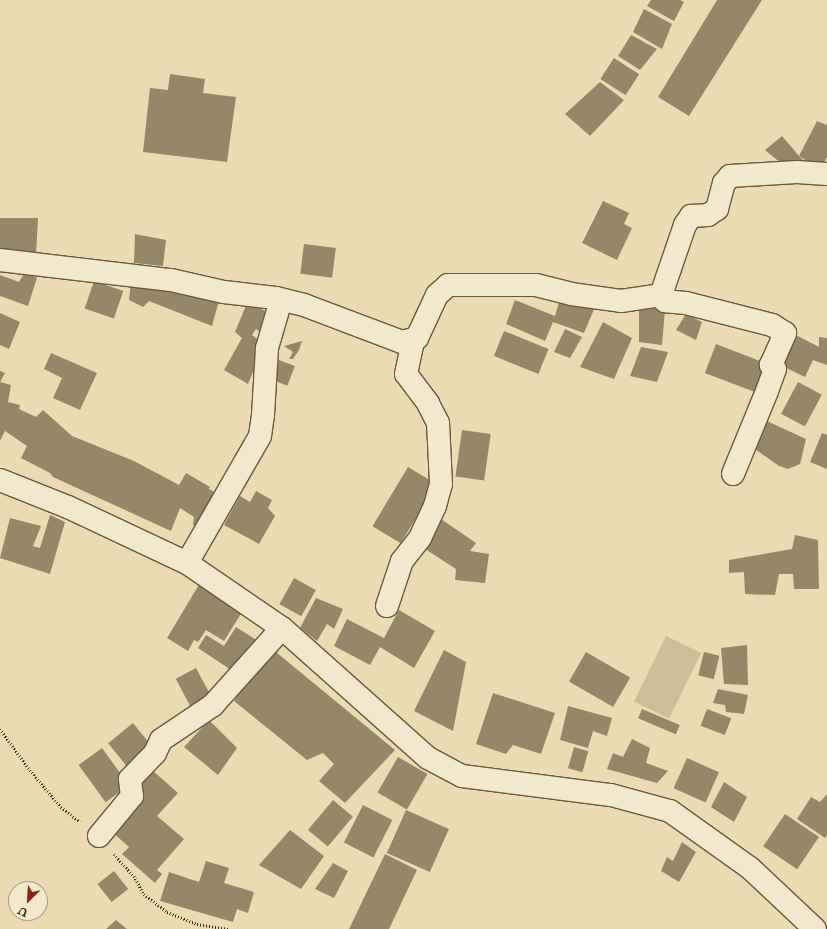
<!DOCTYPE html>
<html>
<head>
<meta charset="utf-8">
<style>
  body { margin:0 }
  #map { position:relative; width:827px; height:929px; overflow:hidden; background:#ebdbb3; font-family:"IM FELL English",serif }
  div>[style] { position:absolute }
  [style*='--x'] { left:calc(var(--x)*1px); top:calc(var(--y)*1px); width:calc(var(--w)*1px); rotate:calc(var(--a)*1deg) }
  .green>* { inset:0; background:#cdbd99; transform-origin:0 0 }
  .building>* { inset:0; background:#978769; transform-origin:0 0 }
  .path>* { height:2.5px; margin-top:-1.25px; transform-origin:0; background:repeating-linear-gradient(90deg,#3d2d19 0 1px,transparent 0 3px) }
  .roads { filter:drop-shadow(1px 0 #685840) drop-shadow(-1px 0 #685840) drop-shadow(0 1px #685840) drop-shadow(0 -1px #685840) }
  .minor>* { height:22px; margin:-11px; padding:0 11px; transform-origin:11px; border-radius:11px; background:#f2e8ce }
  span { translate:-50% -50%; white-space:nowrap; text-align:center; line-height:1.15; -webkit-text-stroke:3px #f2e8ce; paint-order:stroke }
  .north { position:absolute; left:8px; top:881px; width:40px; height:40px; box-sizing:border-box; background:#f2e8ce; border:1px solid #aa9d86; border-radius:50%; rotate:205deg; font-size:11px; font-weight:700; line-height:16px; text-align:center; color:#3d2d19 }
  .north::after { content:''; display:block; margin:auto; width:14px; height:18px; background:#8f2418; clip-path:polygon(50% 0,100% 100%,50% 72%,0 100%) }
</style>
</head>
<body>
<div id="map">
  <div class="green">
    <div style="left:666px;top:636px;width:39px;height:73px;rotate:26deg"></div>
  </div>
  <div class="building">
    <div style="clip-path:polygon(651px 0,680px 0,684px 2px,674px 21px,647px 6px)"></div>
    <div style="clip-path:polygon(717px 0,762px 0,689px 116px,658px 97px)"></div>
    <div style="clip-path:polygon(644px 9px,672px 24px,662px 49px,633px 32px)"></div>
    <div style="clip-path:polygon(631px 35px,657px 49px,640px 70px,618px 56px)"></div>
    <div style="left:614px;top:58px;width:30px;height:25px;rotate:33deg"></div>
    <div style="clip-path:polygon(170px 74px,205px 79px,203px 93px,236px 97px,227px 162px,143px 152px,150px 88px,168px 90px)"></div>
    <div style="clip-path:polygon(600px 82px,624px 100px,590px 136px,565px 114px)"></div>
    <div style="clip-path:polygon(817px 121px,827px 125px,827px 157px,820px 169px,799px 156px,803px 160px,788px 169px,765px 150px,782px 136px,799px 156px)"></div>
    <div style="clip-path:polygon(603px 201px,629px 213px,624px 224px,632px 228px,617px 260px,582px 243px)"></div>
    <div style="clip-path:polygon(0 218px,38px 218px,36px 256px,0 251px)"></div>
    <div style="clip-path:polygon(135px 234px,166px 240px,163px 266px,134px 263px)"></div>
    <div style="left:304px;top:244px;width:32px;height:30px;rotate:7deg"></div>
    <div style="clip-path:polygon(25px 272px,37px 278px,28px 306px,0 296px,0 275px,19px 282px)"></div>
    <div style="left:94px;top:281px;width:31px;height:29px;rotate:19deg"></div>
    <div style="clip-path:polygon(131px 282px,220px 297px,212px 326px,149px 301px,143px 307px,129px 300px)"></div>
    <div style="clip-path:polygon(561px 295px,595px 307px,584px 333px,553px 322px,545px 341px,506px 324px,515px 300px,555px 316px)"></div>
    <div style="clip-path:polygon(247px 303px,275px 315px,263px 334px,256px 329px,252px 335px,260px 341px,254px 352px,261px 353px,248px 384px,224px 370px,242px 338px,235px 332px)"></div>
    <div style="clip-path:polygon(639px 307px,665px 310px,662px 345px,639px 342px)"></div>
    <div style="clip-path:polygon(0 313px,20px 322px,9px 349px,0 345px)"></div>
    <div style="clip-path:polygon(686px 314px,702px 322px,696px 340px,676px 330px)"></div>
    <div style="clip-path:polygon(603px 322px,632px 338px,614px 379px,580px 367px)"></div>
    <div style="clip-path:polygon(565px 329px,582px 337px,570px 358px,554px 352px)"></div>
    <div style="left:504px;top:331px;width:48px;height:27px;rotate:22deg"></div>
    <div style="clip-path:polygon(792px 333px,819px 347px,819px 337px,827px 338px,827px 365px,813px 360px,805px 377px,778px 364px)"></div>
    <div style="clip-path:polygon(302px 341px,299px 350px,293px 359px,289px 359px,293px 352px,284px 346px)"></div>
    <div style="left:716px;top:344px;width:59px;height:31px;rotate:21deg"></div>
    <div style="clip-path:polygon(641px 347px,668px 352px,657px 382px,630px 376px)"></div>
    <div style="clip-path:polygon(51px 353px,97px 373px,80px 410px,53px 398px,62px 378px,44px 369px)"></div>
    <div style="left:279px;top:360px;width:17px;height:21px;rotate:21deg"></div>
    <div style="clip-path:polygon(0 371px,5px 373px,0 382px,11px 385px,8px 402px,20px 405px,19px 409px,36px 417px,43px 410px,72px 436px,134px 461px,179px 485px,186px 473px,210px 487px,209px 489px,218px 494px,202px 529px,193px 525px,194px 517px,180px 508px,171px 531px,53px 477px,50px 473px,21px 458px,27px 446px,5px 431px,0 441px)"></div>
    <div style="left:798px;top:382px;width:27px;height:36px;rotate:28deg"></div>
    <div style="clip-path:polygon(767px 421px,806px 439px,800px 464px,788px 469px,779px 466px,755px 449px)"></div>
    <div style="left:462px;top:430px;width:29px;height:47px;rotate:8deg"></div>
    <div style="clip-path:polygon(822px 433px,827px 435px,827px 469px,810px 462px)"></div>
    <div style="left:408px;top:467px;width:33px;height:69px;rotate:31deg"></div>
    <div style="clip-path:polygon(256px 491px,272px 500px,268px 508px,275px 516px,259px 544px,224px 525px,240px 496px,250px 502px)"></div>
    <div style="clip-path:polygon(50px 515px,65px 522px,50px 574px,0 558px,10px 518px,41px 526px,33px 546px,40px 548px)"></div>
    <div style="clip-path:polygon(438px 517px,476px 543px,470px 551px,489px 554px,485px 583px,455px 580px,456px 569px,419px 545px)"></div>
    <div style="clip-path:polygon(795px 535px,818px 540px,819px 589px,794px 589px,793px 574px,779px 574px,775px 595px,745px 594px,744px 572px,729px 573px,729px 560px,792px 549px)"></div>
    <div style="left:294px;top:578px;width:25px;height:30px;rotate:29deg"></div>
    <div style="clip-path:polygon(200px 583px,244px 609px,224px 641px,206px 630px,198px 642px,194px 640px,188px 651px,167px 638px)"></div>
    <div style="clip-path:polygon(316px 598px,343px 609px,334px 629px,327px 624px,317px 641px,300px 628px)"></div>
    <div style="clip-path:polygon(399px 610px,435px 631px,414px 668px,380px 647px,370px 665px,334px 646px,347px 619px,384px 638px)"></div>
    <div style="clip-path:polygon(236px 627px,258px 641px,237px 674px,198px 648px,206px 635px,224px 646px)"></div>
    <div style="clip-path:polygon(747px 645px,748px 685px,724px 684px,721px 648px)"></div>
    <div style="clip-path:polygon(271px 648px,395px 750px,345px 803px,319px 781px,334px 764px,323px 753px,307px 760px,234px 701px)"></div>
    <div style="clip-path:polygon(444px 650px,466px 662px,453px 731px,414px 711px)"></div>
    <div style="left:586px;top:652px;width:51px;height:34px;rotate:30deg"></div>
    <div style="left:704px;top:652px;width:16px;height:24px;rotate:14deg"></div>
    <div style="left:196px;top:668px;width:34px;height:23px;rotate:62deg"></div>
    <div style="clip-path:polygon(718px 689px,748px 695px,744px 714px,726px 712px,725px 705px,713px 703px)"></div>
    <div style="clip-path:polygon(493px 693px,555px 713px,541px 754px,513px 745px,506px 754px,476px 744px)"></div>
    <div style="clip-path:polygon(568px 706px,612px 718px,607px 736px,593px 731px,588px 748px,560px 740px)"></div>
    <div style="left:642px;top:709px;width:41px;height:10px;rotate:23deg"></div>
    <div style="left:707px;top:709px;width:26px;height:18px;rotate:21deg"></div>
    <div style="clip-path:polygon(209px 720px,237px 748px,218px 775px,184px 747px)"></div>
    <div style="left:133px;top:723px;width:33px;height:32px;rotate:51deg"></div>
    <div style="clip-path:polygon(632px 739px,650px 748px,646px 763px,668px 771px,657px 783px,607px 769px,613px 753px,623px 757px)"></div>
    <div style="left:574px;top:747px;width:15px;height:22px;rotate:16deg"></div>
    <div style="left:102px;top:748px;width:46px;height:29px;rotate:54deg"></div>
    <div style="left:398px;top:757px;width:34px;height:41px;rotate:30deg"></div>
    <div style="left:687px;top:758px;width:35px;height:33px;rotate:24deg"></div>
    <div style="clip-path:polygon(152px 770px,178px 793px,157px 816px,184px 839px,157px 870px,162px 874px,155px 883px,122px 854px,129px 847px,112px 832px,132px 792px)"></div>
    <div style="clip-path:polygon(724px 782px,747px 797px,734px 822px,711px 807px)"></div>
    <div style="clip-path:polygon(827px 794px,827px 835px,825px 838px,797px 819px,811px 797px,820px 802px)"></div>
    <div style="left:333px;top:800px;width:26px;height:39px;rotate:40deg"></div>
    <div style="left:363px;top:805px;width:33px;height:42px;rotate:27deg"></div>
    <div style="left:406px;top:810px;width:47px;height:47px;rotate:24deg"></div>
    <div style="left:785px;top:814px;width:41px;height:39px;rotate:34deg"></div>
    <div style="clip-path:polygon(290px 830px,324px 856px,301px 889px,259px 865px)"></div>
    <div style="clip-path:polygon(682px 842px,696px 852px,679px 882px,661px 871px,667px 857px,673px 861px)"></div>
    <div style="clip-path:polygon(385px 854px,417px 870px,389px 929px,349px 929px)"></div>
    <div style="clip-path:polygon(206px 861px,229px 868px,224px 883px,254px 892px,248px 913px,237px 909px,233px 922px,160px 901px,169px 872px,199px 882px)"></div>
    <div style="clip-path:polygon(333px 863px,348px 871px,334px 898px,315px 889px)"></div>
    <div style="left:114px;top:871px;width:23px;height:21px;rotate:52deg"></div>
    <div style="clip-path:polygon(116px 920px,127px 929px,106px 929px)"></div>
  </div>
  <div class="path">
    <div style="--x:0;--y:729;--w:51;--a:53.8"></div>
    <div style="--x:30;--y:770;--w:48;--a:50"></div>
    <div style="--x:61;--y:807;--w:24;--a:38"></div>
    <div style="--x:114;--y:854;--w:30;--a:48"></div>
    <div style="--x:134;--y:876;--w:21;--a:61"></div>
    <div style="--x:144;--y:894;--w:29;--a:38"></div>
    <div style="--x:167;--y:912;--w:32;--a:22"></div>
    <div style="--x:197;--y:924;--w:33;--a:9"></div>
  </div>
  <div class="roads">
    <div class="minor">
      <div style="--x:0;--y:260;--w:172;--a:6.7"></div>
      <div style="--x:171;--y:280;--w:54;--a:12.8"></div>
      <div style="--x:224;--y:292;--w:52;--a:6.6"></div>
      <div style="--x:276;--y:298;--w:29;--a:14"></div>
      <div style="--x:304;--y:305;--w:105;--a:20.7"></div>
      <div style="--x:402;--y:342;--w:16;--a:-15"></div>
      <div style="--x:417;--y:338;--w:47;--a:-65.1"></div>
      <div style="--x:437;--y:295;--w:15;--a:-42"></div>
      <div style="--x:448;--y:285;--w:88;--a:0"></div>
      <div style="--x:536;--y:285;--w:36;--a:14"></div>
      <div style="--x:571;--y:294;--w:50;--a:8"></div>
      <div style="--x:621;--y:301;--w:40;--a:-8.5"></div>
      <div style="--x:733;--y:474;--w:90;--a:-67.7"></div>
      <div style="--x:767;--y:391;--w:23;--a:-70"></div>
      <div style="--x:775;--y:369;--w:6;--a:-135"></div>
      <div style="--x:771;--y:365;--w:35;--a:-66"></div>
      <div style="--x:785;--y:333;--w:15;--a:-148"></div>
      <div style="--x:772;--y:325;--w:89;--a:-165.7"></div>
      <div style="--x:686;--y:303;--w:21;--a:-175"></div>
      <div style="--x:665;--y:301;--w:7;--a:-124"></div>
      <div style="--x:661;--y:295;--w:74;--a:-71.1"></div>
      <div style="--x:685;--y:225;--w:11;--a:-56"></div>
      <div style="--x:691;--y:216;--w:17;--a:-3"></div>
      <div style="--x:708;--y:215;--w:11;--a:-34"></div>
      <div style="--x:717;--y:209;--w:27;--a:-75"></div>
      <div style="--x:724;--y:183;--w:9;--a:-49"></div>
      <div style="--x:730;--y:176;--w:67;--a:-3.4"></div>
      <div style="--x:797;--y:172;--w:30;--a:4"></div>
      <div style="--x:0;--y:480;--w:73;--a:21.7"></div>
      <div style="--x:68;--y:507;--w:132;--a:25.2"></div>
      <div style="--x:187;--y:563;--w:115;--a:34.4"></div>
      <div style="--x:282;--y:628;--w:195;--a:41.7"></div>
      <div style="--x:428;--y:758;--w:38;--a:28"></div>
      <div style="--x:462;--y:776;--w:150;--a:7.3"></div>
      <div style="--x:611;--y:795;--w:61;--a:15.2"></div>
      <div style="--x:670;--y:811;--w:98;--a:35.5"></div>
      <div style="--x:750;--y:868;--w:89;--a:43.2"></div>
      <div style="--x:187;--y:563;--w:146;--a:-60.1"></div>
      <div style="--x:260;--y:436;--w:21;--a:-82"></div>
      <div style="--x:263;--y:415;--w:67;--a:-86.6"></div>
      <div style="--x:267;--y:348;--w:50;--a:-73.7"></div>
      <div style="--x:387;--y:606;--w:47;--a:-71.6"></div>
      <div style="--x:402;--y:561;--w:29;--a:-52"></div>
      <div style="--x:420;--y:538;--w:35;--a:-65"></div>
      <div style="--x:435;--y:506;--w:23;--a:-75"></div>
      <div style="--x:441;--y:484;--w:61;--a:-92.8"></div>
      <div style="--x:438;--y:423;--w:22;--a:-117"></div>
      <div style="--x:428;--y:403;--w:36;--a:-127"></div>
      <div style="--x:406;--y:374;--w:35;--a:-78"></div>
      <div style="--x:99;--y:836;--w:52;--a:-50.5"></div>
      <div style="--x:132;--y:796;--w:17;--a:-97"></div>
      <div style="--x:130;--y:779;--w:36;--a:-46"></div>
      <div style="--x:155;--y:753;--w:14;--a:-65"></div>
      <div style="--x:161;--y:740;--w:63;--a:-33.9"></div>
      <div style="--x:213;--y:705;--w:103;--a:-48.1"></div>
    </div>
  </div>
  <div class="north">U</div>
</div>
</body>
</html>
